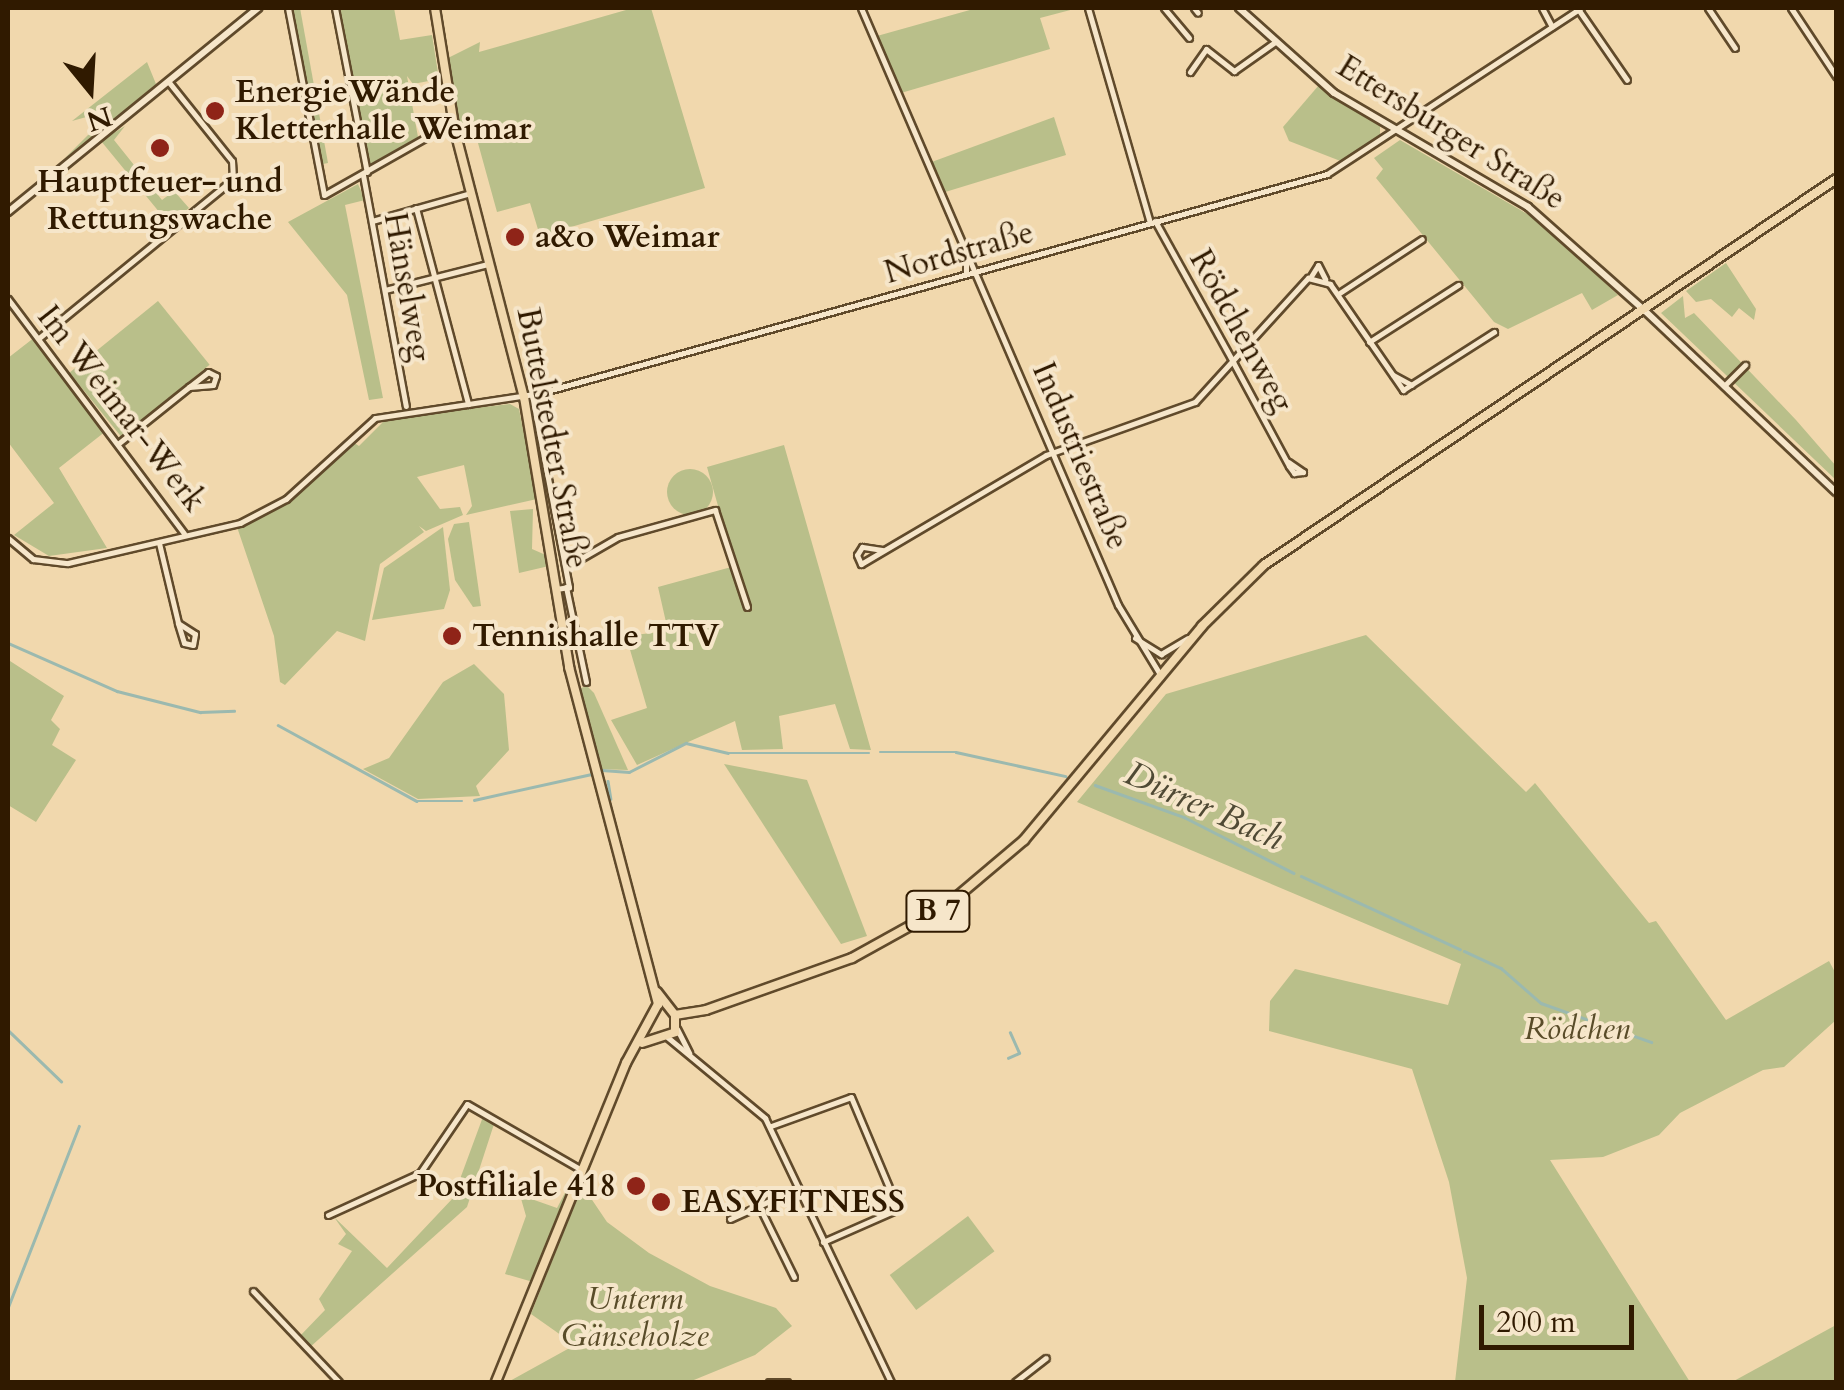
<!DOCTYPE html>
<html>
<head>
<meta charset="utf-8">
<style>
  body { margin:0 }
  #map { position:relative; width:1844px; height:1390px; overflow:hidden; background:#f1d8ad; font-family:Cardo,serif }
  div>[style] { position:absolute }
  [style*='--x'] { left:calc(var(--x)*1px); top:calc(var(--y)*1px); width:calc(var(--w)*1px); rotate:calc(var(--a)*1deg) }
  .green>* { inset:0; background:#b9bf8a; transform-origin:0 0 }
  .round { border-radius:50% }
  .stream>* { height:2.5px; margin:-1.25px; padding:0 1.25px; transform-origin:1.25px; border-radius:1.25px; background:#9bb9af }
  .roads { filter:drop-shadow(2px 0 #604a2b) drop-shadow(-2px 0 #604a2b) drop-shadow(0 2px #604a2b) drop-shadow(0 -2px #604a2b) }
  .minor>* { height:5px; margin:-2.5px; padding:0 2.5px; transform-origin:2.5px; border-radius:2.5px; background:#f6e6ca }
  .tertiary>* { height:6px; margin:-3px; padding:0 3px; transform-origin:3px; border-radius:3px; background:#f6e6ca }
  .secondary>* { height:6px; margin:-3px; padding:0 3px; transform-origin:3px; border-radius:3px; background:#f6e6ca }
  .primary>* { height:8px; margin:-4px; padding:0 4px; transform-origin:4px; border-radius:4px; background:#f1d8ad }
  .dots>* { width:28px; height:28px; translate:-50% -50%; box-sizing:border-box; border:5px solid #f6e6ca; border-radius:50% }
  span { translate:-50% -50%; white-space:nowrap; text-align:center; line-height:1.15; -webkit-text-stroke:8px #f6e6ca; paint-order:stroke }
  .shield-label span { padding:2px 8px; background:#f6e6ca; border:2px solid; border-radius:8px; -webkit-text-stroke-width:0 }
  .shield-label { font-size:30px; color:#301a00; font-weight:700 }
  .poi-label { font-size:32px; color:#301a00; font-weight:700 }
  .left { translate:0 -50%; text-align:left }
  .right { translate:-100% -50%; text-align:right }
  .street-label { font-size:32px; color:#301a00 }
  .park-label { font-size:32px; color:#594c29; font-style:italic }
  .water-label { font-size:35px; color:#504a35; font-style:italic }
  .frame { position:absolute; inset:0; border:10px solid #301a00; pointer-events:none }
  .north { position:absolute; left:40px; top:40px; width:100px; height:100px; -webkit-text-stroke:8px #f6e6ca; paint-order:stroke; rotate:162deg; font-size:28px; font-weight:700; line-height:40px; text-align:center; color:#301a00 }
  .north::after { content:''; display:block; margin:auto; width:35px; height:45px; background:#301a00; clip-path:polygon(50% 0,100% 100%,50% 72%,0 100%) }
  .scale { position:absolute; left:1479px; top:1305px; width:155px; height:45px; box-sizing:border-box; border:5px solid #301a00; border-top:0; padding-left:12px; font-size:30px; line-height:35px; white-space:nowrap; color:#301a00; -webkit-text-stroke:8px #f6e6ca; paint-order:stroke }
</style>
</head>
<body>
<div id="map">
  <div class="green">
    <div style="clip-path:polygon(288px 8px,300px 8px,328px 163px,318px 165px)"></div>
    <div style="clip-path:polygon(340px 8px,394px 8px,400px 40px,432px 35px,439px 79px,413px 84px,407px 76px,418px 137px,369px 165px)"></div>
    <div style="clip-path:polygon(633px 8px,651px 8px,705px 188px,540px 236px,530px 203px,497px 212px,473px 125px,459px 127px,448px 58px,480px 42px,479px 52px)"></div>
    <div style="clip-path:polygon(977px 8px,1078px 8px,1040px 18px,1050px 49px,901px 93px,877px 36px)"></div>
    <div style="clip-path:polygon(147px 62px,156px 84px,108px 124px,104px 119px,102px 129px,64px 159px,98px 125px,90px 116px,72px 121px)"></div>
    <div style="clip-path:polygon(1319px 85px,1380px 125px,1380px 138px,1343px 162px,1289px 141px,1283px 127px)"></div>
    <div style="clip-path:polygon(1054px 117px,1066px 155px,942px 193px,929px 163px)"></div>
    <div style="clip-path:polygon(125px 126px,114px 140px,162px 200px,174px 191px,189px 208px,169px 224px,101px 141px)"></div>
    <div style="clip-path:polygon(1400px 140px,1536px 219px,1618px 295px,1592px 310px,1582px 293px,1508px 329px,1494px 322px,1376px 178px,1383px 169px,1374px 158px)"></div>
    <div style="clip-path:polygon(358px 184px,365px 200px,345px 205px,383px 398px,369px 400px,347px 295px,288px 222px)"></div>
    <div style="clip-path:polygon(1726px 263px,1756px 309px,1754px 320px,1739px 308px,1732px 317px,1711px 299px,1696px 302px,1686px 291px)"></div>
    <div style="clip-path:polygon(1683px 296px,1685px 318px,1694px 313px,1796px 420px,1836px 466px,1836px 480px,1661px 313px)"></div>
    <div style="left:158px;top:301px;width:82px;height:114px;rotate:51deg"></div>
    <div style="clip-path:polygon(35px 337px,106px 431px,59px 468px,107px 548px,49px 556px,14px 535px,54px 503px,8px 442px,8px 358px)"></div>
    <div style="clip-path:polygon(510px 404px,519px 409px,537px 499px,466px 515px,472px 506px,464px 465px,417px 477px,440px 509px,460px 507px,463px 515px,426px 531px,419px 526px,424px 532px,380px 564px,365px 641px,337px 631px,285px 685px,280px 682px,274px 636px,237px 527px,290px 499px,364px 427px,353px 442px,359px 446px,387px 418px)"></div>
    <div style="clip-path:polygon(784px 445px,871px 750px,850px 749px,835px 704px,779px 716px,783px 749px,742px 750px,735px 721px,637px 765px,611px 720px,647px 708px,626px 636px,668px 631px,658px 587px,735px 566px,707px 467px)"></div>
    <div class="round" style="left:667px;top:469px;width:46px;height:46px"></div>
    <div style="clip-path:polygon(533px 509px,532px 549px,548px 556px,549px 566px,519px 573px,510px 511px)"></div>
    <div style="clip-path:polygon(469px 522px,481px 606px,473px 607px,455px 580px,448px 539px,454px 524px)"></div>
    <div style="clip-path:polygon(443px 527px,450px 590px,444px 609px,372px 620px,384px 568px)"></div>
    <div style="clip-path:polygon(1366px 635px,1526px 792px,1535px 783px,1649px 923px,1656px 921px,1726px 1020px,1829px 961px,1836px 974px,1836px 1020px,1784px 1067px,1763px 1070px,1680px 1113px,1659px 1135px,1603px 1157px,1550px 1160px,1690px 1382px,1455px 1382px,1467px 1278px,1449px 1182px,1412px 1069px,1269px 1031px,1270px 1001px,1295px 969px,1448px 1005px,1461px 964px,1077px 802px,1166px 694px)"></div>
    <div style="clip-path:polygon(10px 661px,64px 696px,51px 720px,60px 729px,52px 745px,76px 760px,36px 822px,8px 805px)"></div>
    <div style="clip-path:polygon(474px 664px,504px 694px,509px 750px,476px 786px,480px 796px,418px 799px,363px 769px,389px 758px,443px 682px)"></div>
    <div style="clip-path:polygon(587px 686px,594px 693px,628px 770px,600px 769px,578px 689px)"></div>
    <div style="clip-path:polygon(724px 764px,807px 780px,867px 936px,841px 944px)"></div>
    <div style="clip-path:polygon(484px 1114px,496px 1118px,467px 1207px,309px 1348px,299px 1337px,325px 1310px,319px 1299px,352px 1251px,338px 1244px,346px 1234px,334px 1217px,387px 1268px,453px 1198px)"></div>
    <div style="clip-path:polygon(576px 1172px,533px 1282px,505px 1274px,526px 1216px,520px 1195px,557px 1208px)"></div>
    <div style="clip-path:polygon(582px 1185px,607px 1222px,649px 1253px,710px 1286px,776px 1308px,792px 1326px,755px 1355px,689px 1382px,508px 1382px,575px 1345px,531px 1314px)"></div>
    <div style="left:968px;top:1216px;width:44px;height:98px;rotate:53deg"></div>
    <div style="clip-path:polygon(1836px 1325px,1836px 1382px,1732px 1382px)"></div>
  </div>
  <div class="stream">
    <div style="--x:8;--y:643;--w:119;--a:23.8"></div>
    <div style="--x:117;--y:691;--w:86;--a:14.2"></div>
    <div style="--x:200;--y:712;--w:34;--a:-2"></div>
    <div style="--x:278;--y:725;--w:158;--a:28.7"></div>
    <div style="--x:417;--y:801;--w:45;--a:0"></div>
    <div style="--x:880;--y:752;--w:76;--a:0"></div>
    <div style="--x:956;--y:752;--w:112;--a:12.4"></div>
    <div style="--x:602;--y:770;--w:27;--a:4"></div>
    <div style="--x:629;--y:772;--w:64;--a:-27"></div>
    <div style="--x:686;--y:743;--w:43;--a:13.4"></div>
    <div style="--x:728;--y:753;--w:141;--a:0"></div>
    <div style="--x:608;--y:781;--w:18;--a:81"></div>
    <div style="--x:1095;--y:785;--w:95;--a:19.8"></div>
    <div style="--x:1184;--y:817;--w:123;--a:27"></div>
    <div style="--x:474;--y:800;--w:120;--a:-12.5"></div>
    <div style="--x:1301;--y:876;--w:175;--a:24.7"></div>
    <div style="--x:1464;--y:951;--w:41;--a:24.7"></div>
    <div style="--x:1501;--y:968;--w:53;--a:41.2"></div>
    <div style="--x:1541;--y:1003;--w:117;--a:19.5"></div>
    <div style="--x:8;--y:1030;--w:74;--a:43.9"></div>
    <div style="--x:1008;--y:1058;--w:12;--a:-24"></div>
    <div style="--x:1019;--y:1053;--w:22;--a:-114"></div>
    <div style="--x:8;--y:1307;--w:194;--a:-68.6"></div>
  </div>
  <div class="roads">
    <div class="minor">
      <div style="--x:288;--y:8;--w:190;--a:79.1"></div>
      <div style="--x:324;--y:195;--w:148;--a:-29.5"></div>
      <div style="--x:335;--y:8;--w:167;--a:79"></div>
      <div style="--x:861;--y:8;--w:650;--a:66.71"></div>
      <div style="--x:1118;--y:605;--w:83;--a:58.8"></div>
      <div style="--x:1088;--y:8;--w:224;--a:73.9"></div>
      <div style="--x:1164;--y:8;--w:39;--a:50"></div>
      <div style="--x:1194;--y:8;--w:6;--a:51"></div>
      <div style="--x:1542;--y:8;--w:21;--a:62"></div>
      <div style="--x:1708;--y:8;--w:48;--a:56"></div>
      <div style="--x:1791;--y:8;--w:82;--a:56.5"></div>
      <div style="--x:1578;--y:9;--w:86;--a:55.4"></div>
      <div style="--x:1190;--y:72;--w:28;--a:-55"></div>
      <div style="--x:1206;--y:49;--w:36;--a:38"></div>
      <div style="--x:1234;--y:71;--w:50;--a:-35.3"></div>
      <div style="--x:363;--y:175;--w:235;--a:79.5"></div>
      <div style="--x:416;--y:208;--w:203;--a:75.1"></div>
      <div style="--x:372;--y:221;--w:102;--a:-15.9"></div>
      <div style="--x:1155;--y:221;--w:161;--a:61"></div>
      <div style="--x:1233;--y:362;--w:118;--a:61.7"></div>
      <div style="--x:1289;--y:466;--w:9;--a:54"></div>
      <div style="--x:1294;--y:473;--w:9;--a:-6"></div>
      <div style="--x:1303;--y:472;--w:18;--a:-146"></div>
      <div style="--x:966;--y:253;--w:21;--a:90"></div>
      <div style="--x:1310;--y:278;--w:15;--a:-58"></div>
      <div style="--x:1318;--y:265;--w:16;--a:63"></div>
      <div style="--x:385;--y:290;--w:106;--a:-14.2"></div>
      <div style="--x:1338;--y:294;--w:100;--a:-33.2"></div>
      <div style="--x:8;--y:299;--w:293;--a:53.1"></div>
      <div style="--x:39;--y:338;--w:251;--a:-39.3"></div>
      <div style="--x:233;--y:179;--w:18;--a:-93"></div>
      <div style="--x:232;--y:161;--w:102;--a:-128.7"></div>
      <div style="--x:1369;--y:342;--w:106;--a:-32.6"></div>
      <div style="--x:1393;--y:375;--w:21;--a:28"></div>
      <div style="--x:1724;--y:386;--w:30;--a:-45"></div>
      <div style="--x:532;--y:395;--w:196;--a:79.1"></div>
      <div style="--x:569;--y:587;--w:13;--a:171"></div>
      <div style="--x:119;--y:443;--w:90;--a:-38.7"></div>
      <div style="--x:189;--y:387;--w:24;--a:-38"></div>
      <div style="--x:208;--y:372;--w:9;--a:27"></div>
      <div style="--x:216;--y:376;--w:9;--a:108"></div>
      <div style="--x:213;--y:385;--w:24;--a:175"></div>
      <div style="--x:8;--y:538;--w:33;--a:40"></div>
      <div style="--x:33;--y:559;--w:35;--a:7"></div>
      <div style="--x:68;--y:563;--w:177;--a:-13.1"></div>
      <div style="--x:240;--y:523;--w:52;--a:-27.6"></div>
      <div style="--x:286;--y:499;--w:120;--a:-42.3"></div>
      <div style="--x:375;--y:418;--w:167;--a:-8.6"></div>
      <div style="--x:540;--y:393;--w:817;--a:-15.55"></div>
      <div style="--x:1327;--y:174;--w:303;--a:-33.2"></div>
      <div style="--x:159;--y:543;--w:82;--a:76.6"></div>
      <div style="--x:178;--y:623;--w:20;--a:33"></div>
      <div style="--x:195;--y:634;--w:11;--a:100"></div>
      <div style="--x:193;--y:645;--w:9;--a:-167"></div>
      <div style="--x:184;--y:643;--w:21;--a:-107"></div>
      <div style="--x:882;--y:550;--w:20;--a:-171"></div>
      <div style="--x:862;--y:547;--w:9;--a:122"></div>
      <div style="--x:857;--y:555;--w:10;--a:66"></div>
      <div style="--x:861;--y:564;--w:215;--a:-30.5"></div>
      <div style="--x:1046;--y:455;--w:158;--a:-19.6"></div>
      <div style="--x:1195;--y:402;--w:168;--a:-47.7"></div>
      <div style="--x:1308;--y:278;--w:23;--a:15"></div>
      <div style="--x:1330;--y:284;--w:129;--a:55.4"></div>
      <div style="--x:1403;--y:390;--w:108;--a:-32.5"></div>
      <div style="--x:566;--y:567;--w:60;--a:-30"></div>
      <div style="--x:618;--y:537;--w:101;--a:-15.6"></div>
      <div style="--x:715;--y:510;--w:102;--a:71.7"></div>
      <div style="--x:566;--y:587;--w:97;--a:78.1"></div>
      <div style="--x:1135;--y:638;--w:31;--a:32"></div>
      <div style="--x:1161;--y:654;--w:31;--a:-31"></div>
      <div style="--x:677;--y:1029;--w:27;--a:63"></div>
      <div style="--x:666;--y:1036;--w:129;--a:39.6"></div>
      <div style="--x:765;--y:1118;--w:293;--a:64.5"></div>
      <div style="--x:771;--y:1126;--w:85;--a:-19.9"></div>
      <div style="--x:851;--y:1097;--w:121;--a:67.2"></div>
      <div style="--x:898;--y:1209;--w:82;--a:156.3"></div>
      <div style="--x:759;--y:1206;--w:79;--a:63.8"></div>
      <div style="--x:328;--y:1215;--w:101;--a:-24.5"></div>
      <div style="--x:420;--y:1173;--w:83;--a:-55.7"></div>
      <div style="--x:467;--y:1104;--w:133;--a:29.9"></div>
      <div style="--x:730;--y:1219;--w:75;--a:-24.5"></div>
      <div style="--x:253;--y:1291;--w:125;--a:46.6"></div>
      <div style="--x:769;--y:1382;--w:18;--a:0"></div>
      <div style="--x:1015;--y:1382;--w:39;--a:-38"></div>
    </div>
    <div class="tertiary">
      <div style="--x:1239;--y:8;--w:127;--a:41.8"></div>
      <div style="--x:1334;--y:93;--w:225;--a:30.4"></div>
      <div style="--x:1528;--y:207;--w:154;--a:41.6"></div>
      <div style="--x:8;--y:212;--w:323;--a:-39.2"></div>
    </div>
    <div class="secondary">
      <div style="--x:1643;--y:309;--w:266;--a:43.5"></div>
    </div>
    <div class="primary">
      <div style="--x:435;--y:8;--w:125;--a:80.8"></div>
      <div style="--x:455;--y:131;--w:275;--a:75.5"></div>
      <div style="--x:524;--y:397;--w:274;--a:80.5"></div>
      <div style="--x:569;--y:667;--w:349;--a:75.2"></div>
      <div style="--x:658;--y:1004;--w:67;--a:118.5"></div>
      <div style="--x:626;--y:1063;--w:344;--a:112.2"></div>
      <div style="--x:657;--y:992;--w:29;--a:52"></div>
      <div style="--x:675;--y:1015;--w:31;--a:-9"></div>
      <div style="--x:706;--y:1010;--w:155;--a:-19.6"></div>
      <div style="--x:852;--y:958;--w:107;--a:-29"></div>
      <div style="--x:946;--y:906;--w:102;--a:-40.2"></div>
      <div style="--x:1024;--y:840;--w:278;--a:-50.2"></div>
      <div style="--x:1202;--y:626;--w:87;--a:-44.5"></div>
      <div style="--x:1264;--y:565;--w:690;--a:-34.01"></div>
      <div style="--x:642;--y:1043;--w:35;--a:-18"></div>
      <div style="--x:675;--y:1032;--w:17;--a:-90"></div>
    </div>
  </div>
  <div class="dots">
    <div style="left:215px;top:111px;background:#8f2418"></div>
    <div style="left:160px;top:148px;background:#8f2418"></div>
    <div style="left:515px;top:237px;background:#8f2418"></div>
    <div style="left:452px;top:636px;background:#8f2418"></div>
    <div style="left:636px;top:1186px;background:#8f2418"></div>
    <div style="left:661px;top:1202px;background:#8f2418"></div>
  </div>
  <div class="shield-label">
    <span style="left:938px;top:911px">B 7</span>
  </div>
  <div class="poi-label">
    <span class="left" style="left:235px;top:111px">EnergieWände<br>Kletterhalle Weimar</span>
    <span style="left:160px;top:201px">Hauptfeuer- und<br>Rettungswache</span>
    <span class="left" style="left:535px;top:237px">a&amp;o Weimar</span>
    <span class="left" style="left:472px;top:636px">Tennishalle TTV</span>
    <span class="right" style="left:616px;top:1186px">Postfiliale 418</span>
    <span class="left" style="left:681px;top:1202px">EASYFITNESS</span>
  </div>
  <div class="street-label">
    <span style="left:1451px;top:133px;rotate:32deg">Ettersburger Straße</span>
    <span style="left:959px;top:253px;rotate:-16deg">Nordstraße</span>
    <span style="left:407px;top:287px;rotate:80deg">Hänselweg</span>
    <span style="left:1241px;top:331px;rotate:61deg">Rödchenweg</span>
    <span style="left:121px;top:409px;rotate:52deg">Im Weimar-Werk</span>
    <span style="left:552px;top:438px;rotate:79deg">Buttelstedter Straße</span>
    <span style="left:1080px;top:456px;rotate:67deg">Industriestraße</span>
  </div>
  <div class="park-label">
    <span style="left:1577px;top:1029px">Rödchen</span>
    <span style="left:635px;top:1318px">Unterm<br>Gänseholze</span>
  </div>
  <div class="water-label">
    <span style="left:1204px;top:806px;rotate:24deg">Dürrer Bach</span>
  </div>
  <div class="frame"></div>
  <div class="north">N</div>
  <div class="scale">200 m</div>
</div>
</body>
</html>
